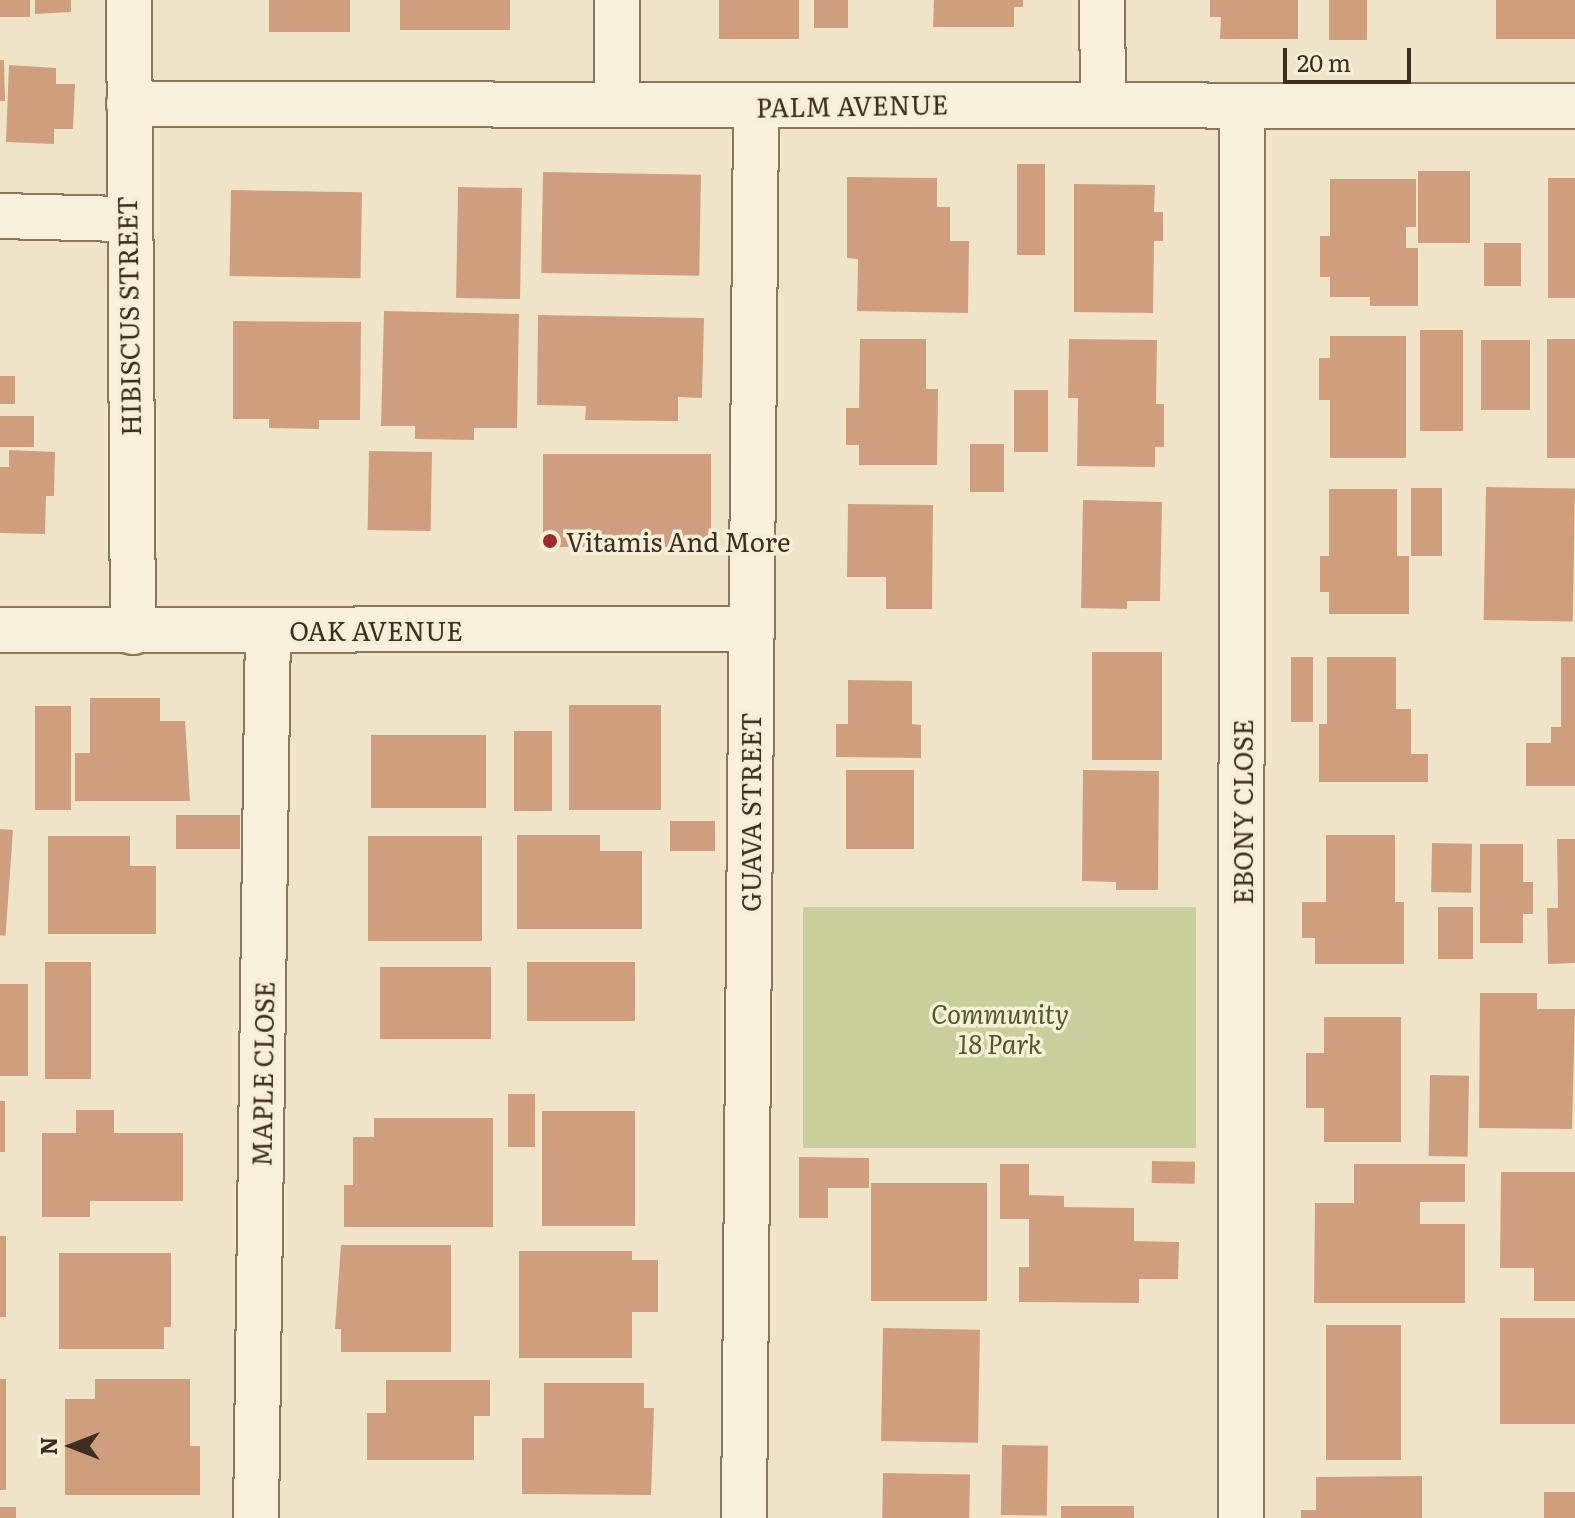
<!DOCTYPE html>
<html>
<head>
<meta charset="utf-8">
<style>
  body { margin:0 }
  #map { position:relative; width:1575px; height:1518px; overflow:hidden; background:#f0e4c8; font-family:Literata,serif }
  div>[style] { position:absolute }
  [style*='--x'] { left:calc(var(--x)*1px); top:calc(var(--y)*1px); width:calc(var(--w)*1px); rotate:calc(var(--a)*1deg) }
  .green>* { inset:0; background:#c9cf9b; transform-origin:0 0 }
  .building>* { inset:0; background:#cf9f7d; transform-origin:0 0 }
  .roads { filter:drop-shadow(2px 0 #8d765c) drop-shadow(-2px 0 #8d765c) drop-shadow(0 2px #8d765c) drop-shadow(0 -2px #8d765c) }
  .street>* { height:44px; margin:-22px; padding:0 22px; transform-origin:22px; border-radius:22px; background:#faf1dc }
  .dots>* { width:22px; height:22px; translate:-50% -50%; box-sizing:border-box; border:4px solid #f7eed8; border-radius:50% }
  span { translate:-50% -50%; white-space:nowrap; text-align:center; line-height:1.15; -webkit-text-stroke:7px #f7eed8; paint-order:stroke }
  .street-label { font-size:26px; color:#3d2e20 }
  .poi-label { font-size:26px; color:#3d2e20 }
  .left { translate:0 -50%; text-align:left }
  .park-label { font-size:26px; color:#4d5a26; font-style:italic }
  .north { position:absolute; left:32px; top:1406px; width:80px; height:80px; -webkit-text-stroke:6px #f7eed8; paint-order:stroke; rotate:270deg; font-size:22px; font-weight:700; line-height:32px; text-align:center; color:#3d2e20 }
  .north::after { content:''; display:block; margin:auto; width:28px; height:36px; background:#3d2e20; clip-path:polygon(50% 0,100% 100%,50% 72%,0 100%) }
  .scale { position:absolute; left:1283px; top:48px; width:128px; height:36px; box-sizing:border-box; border:4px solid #3d2e20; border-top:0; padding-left:10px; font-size:24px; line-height:28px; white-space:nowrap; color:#3d2e20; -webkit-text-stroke:6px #f7eed8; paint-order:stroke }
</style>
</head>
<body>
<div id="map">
  <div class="green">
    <div style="left:1196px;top:907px;width:241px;height:393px;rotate:90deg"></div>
  </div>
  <div class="building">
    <div style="left:0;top:0;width:30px;height:17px"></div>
    <div style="clip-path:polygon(35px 0,71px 0,71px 12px,35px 14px)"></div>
    <div style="left:269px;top:0;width:81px;height:32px"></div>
    <div style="left:400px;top:0;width:110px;height:30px"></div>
    <div style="left:719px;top:0;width:80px;height:39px"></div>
    <div style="left:814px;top:0;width:34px;height:28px"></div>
    <div style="clip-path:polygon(934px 0,1023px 0,1023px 7px,1014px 7px,1014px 27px,933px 27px)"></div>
    <div style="clip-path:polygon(1210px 0,1298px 0,1298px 39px,1220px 39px,1221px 17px,1210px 17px)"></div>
    <div style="left:1329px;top:0;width:38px;height:40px"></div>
    <div style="left:1496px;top:0;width:79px;height:39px"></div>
    <div style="clip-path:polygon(0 60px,4px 60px,5px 101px,0 101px)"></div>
    <div style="clip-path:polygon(9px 65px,56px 68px,56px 84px,75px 84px,73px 129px,54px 129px,54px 144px,6px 142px)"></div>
    <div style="left:1017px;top:164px;width:28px;height:91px"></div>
    <div style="left:1418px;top:171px;width:52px;height:72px"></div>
    <div style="left:543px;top:172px;width:158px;height:101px;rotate:1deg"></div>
    <div style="clip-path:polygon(847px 177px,937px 178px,937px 207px,950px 207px,950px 241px,969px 241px,968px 313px,857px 311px,858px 259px,847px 258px)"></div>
    <div style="left:1548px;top:178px;width:27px;height:120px"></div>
    <div style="clip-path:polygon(1330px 179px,1416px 179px,1416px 227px,1406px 227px,1406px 248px,1418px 248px,1418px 306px,1370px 306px,1370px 297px,1330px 297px,1330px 277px,1320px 277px,1320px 236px,1330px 236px)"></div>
    <div style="clip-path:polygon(1074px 184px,1155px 185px,1154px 212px,1163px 212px,1163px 241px,1154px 241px,1153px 313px,1074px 312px)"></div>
    <div style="left:458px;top:187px;width:64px;height:111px;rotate:1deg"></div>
    <div style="left:231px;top:190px;width:131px;height:86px;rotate:1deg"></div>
    <div style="left:1484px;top:243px;width:37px;height:43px"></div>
    <div style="clip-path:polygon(384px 311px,519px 314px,517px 428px,474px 428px,474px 440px,415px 439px,415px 426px,381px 426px)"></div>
    <div style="clip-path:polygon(538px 315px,704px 318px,702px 398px,678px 397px,678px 421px,585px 420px,586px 406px,537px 405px)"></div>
    <div style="clip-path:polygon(233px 321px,361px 322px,360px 420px,319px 420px,319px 429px,269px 428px,269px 419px,233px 419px)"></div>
    <div style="left:1420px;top:330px;width:43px;height:101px"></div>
    <div style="clip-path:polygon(1330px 336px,1406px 336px,1406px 458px,1330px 458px,1330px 400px,1319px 400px,1319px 358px,1330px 358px)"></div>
    <div style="clip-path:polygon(860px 339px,926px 339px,926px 389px,938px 389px,937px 465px,859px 465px,859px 445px,846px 445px,846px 408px,859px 408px)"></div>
    <div style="clip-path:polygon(1069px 339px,1157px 340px,1156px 404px,1164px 404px,1164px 447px,1155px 447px,1155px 467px,1077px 466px,1078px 398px,1068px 398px)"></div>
    <div style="left:1547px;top:339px;width:28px;height:119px"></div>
    <div style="left:1481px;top:340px;width:49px;height:70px"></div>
    <div style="left:0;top:376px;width:15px;height:28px"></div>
    <div style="left:1014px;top:390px;width:34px;height:62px"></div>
    <div style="left:0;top:416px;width:34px;height:31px"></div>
    <div style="left:970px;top:444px;width:34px;height:48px"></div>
    <div style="clip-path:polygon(9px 450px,55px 452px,54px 496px,46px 496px,45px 534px,0 533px,0 467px,9px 467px)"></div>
    <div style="left:369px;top:451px;width:63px;height:79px;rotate:1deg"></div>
    <div style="left:543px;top:454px;width:168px;height:93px"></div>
    <div style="left:1486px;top:487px;width:89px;height:133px;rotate:1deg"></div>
    <div style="left:1411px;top:488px;width:31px;height:68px"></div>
    <div style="clip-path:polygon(1329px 489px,1397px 489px,1397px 556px,1409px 556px,1409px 614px,1329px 614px,1329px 592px,1320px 592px,1320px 556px,1329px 556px)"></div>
    <div style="clip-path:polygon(1083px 500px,1162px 502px,1160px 601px,1127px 601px,1127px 609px,1081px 608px)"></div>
    <div style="clip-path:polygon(848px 504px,933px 505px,932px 609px,886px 609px,886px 577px,847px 577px)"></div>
    <div style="left:1092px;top:652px;width:70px;height:108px"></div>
    <div style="left:1291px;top:657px;width:22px;height:65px"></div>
    <div style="clip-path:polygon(1327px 657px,1396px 657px,1396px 709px,1411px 709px,1411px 754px,1428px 754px,1428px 782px,1319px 782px,1319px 724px,1327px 724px)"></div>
    <div style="clip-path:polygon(1561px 657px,1575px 657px,1575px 786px,1526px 786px,1526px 743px,1551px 743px,1551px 727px,1561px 727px)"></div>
    <div style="clip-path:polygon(848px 680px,912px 681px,912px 724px,921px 725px,921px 758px,836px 757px,836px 724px,848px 724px)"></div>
    <div style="clip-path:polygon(90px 698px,160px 698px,160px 721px,185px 721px,190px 801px,75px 801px,75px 753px,90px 753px)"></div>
    <div style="left:569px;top:705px;width:92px;height:105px"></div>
    <div style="left:35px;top:706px;width:36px;height:104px"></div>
    <div style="left:514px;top:731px;width:38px;height:80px"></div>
    <div style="left:371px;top:735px;width:115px;height:73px"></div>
    <div style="left:846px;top:770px;width:68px;height:79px"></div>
    <div style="clip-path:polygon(1083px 770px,1159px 771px,1158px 890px,1116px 890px,1116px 882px,1082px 881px)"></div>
    <div style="left:176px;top:815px;width:64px;height:34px"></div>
    <div style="left:670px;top:821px;width:45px;height:30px"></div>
    <div style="left:0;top:829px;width:13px;height:106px;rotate:4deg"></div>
    <div style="clip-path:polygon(517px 835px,600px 835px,600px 851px,642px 851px,642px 929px,517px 929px)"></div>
    <div style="clip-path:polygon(1326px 835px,1395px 835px,1395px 902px,1404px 902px,1404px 964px,1315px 964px,1315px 938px,1302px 938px,1302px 902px,1326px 902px)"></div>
    <div style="clip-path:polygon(48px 836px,130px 836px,130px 866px,156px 866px,156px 934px,48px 934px)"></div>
    <div style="left:368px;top:836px;width:114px;height:105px"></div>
    <div style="clip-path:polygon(1557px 839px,1575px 839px,1575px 963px,1548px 964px,1547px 908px,1558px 908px)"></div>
    <div style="left:1432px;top:843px;width:40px;height:49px;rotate:1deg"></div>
    <div style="clip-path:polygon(1480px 844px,1523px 844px,1523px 882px,1533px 882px,1533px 914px,1523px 914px,1523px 943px,1480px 943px)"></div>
    <div style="left:1438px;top:907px;width:35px;height:52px"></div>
    <div style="left:45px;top:962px;width:46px;height:117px"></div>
    <div style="left:527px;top:962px;width:108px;height:59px"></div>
    <div style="left:380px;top:967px;width:111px;height:72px"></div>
    <div style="left:0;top:984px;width:28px;height:92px"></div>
    <div style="clip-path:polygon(1480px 993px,1537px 993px,1537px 1009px,1575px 1009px,1572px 1129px,1479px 1128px)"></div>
    <div style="clip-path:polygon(1324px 1017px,1401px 1017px,1401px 1142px,1324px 1142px,1324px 1108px,1306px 1108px,1306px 1053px,1324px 1053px)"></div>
    <div style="left:1430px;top:1075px;width:39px;height:81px;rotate:1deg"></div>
    <div style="left:508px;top:1094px;width:27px;height:53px"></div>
    <div style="left:0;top:1101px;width:5px;height:51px"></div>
    <div style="clip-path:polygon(76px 1110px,114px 1110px,114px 1133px,183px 1133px,183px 1201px,90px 1201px,90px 1217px,42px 1217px,42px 1133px,76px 1133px)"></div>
    <div style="left:542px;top:1111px;width:93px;height:115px"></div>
    <div style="clip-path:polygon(374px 1118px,493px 1118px,493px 1227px,344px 1227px,344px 1185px,353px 1185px,353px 1137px,374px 1137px)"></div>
    <div style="clip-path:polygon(799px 1157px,869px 1158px,869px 1188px,828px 1188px,828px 1218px,799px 1218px)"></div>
    <div style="left:1152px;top:1161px;width:43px;height:22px;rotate:1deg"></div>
    <div style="clip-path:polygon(1000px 1164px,1029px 1164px,1029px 1195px,1064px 1196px,1064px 1207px,1134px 1208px,1134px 1241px,1179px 1242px,1178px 1279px,1139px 1279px,1139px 1303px,1019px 1302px,1019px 1267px,1029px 1267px,1029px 1219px,1000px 1219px)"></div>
    <div style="clip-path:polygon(1354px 1164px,1465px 1164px,1465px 1202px,1420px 1202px,1420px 1224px,1465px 1224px,1465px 1303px,1314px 1303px,1315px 1203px,1354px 1203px)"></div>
    <div style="clip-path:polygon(1501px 1172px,1575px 1172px,1575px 1301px,1534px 1301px,1534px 1268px,1500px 1268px)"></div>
    <div style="left:871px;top:1183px;width:116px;height:118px"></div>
    <div style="left:0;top:1236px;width:6px;height:81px"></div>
    <div style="clip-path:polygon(341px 1245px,451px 1245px,451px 1352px,341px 1352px,341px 1329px,335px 1329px)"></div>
    <div style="clip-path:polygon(519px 1251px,632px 1251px,632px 1260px,658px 1260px,658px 1312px,632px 1312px,632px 1358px,519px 1358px)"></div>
    <div style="clip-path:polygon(59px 1253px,171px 1253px,171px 1327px,164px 1327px,164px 1349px,59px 1349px)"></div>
    <div style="left:1500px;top:1318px;width:75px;height:106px"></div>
    <div style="left:1326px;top:1325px;width:75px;height:135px"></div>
    <div style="left:883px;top:1328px;width:97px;height:113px;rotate:1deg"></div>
    <div style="left:0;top:1379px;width:6px;height:111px"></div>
    <div style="clip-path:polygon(95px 1379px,190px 1379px,190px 1446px,200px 1446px,200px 1495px,65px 1495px,65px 1399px,95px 1399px)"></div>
    <div style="clip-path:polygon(386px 1380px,490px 1380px,490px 1416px,474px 1416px,474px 1460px,367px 1460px,367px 1413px,386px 1413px)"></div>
    <div style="clip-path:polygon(544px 1383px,644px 1383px,644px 1408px,654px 1408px,651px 1495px,522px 1494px,522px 1438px,544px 1438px)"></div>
    <div style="left:1002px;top:1445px;width:46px;height:70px;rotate:1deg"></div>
    <div style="left:883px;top:1473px;width:87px;height:45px;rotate:1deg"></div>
    <div style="clip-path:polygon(1422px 1476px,1422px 1518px,1301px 1518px,1301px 1510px,1316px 1510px,1316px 1477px)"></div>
    <div style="left:1544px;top:1492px;width:31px;height:26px"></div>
    <div style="left:1061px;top:1506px;width:73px;height:12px"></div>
    <div style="left:0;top:1507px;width:16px;height:11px"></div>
  </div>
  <div class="roads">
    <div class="street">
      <div style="--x:129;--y:0;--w:632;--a:89.64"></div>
      <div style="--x:1102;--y:0;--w:102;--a:89.4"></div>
      <div style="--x:129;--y:104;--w:1446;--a:0.08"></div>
      <div style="--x:617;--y:104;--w:104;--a:-90"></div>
      <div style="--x:0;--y:216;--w:126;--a:1.4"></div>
      <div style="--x:0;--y:630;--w:752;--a:-0.08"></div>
      <div style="--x:256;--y:1518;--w:888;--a:-89.23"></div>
      <div style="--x:744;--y:1518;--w:1412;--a:-89.51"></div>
      <div style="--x:1241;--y:1518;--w:1412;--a:-89.96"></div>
    </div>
  </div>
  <div class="dots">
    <div style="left:550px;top:541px;background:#9e2a2b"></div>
  </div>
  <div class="street-label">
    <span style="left:852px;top:105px;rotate:-1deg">PALM AVENUE</span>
    <span style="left:128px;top:316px;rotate:-91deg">HIBISCUS STREET</span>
    <span style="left:376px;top:630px">OAK AVENUE</span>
    <span style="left:750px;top:812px;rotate:-90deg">GUAVA STREET</span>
    <span style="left:1242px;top:812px;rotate:-90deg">EBONY CLOSE</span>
    <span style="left:262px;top:1074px;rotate:-89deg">MAPLE CLOSE</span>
  </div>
  <div class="poi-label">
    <span class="left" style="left:566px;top:541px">Vitamis And More</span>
  </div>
  <div class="park-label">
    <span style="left:1000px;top:1028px">Community<br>18 Park</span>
  </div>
  <div class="north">N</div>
  <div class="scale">20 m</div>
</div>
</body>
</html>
